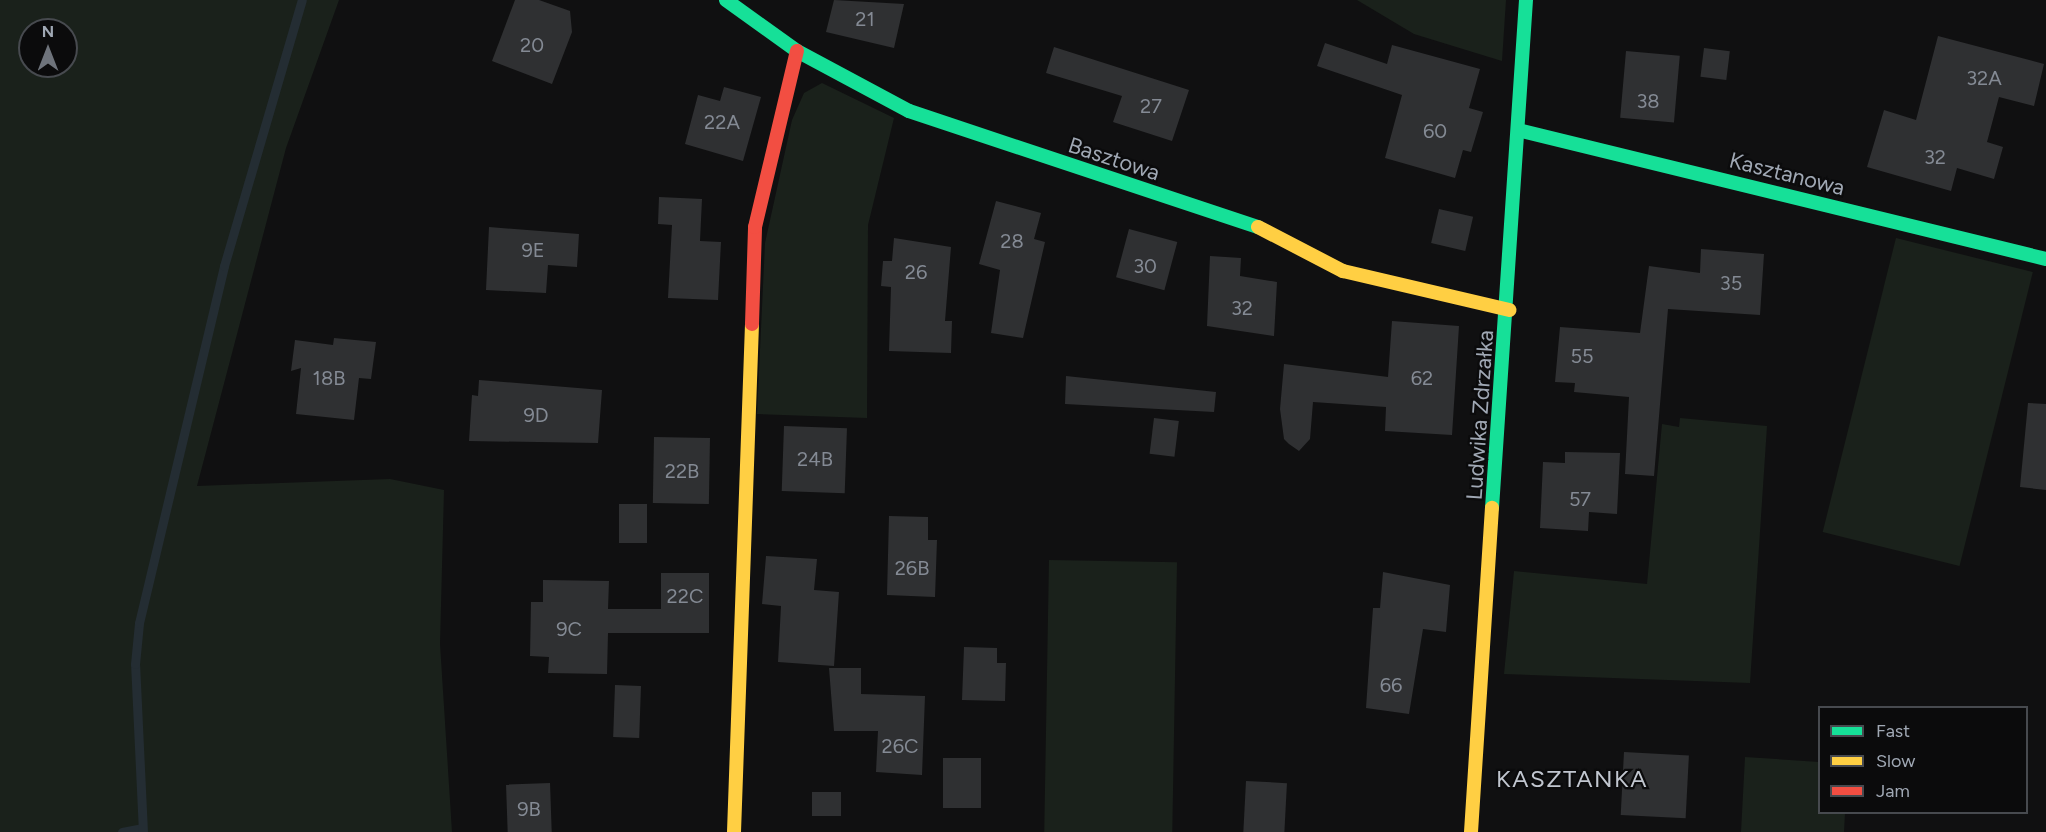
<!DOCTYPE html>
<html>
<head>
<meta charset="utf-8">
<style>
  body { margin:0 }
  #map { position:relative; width:2046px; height:832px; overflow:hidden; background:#101011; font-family:Figtree,sans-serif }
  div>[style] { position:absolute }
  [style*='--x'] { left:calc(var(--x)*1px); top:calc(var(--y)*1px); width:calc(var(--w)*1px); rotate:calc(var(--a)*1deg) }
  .green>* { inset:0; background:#1a211b; transform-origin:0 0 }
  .stream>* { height:9px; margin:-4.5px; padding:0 4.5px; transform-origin:4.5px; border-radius:4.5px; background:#242d33 }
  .building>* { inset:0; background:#2f3032; transform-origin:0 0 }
  .fast>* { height:14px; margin:-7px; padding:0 7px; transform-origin:7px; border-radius:7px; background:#16e098 }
  .slow>* { height:14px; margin:-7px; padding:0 7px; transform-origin:7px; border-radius:7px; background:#ffcf43 }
  .jam>* { height:14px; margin:-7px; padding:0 7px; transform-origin:7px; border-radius:7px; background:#f24e42 }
  span { translate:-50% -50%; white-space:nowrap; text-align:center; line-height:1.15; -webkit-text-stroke:4.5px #0b0b0c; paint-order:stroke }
  .number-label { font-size:20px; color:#848a94 }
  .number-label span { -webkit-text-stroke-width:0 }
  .street-label { font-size:22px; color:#a0a8b4 }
  .neighbourhood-label { font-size:24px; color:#c1c6cf; letter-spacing:1.5px }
  .legend { position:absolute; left:1818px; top:706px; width:210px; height:108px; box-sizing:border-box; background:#0b0b0c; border:2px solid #474a4f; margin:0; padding:8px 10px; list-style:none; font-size:18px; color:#a0a8b4 }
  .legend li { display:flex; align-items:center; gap:12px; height:30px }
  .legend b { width:30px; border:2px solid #474a4f }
  .north { position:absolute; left:18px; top:18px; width:60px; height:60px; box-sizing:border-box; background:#0b0b0c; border:2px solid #474a4f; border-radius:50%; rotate:0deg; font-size:16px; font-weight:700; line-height:24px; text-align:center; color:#a0a8b4 }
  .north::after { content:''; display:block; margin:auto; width:21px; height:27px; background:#6e737b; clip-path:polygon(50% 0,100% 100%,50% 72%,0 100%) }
</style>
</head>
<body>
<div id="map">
  <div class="green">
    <div style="clip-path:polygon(evenodd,0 0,339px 0,286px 148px,197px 486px,390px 479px,444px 490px,440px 644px,452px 832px,0 832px,0 0,30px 30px,66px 30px,66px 66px,30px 66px,30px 30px)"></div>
    <div style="clip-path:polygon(1357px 0,1506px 0,1502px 61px,1414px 34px)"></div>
    <div style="clip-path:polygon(822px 83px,894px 118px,868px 225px,867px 418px,757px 414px,765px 243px,792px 120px,804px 93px)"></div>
    <div style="left:1896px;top:238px;width:141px;height:303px;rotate:14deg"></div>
    <div style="clip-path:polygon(1680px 418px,1767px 426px,1750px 683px,1504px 674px,1514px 571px,1647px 584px,1662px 424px,1679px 427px)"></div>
    <div style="left:1049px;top:560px;width:128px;height:273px;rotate:1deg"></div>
    <div style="clip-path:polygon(1745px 757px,1819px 762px,1820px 812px,1845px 813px,1844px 832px,1741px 832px)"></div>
  </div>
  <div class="stream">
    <div style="--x:122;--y:832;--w:20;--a:-11"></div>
    <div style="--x:143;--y:832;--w:168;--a:-92.7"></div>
    <div style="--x:135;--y:664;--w:41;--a:-84.4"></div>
    <div style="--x:139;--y:623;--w:367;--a:-76.6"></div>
    <div style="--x:224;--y:266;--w:277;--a:-73.7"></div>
  </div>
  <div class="building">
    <div style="clip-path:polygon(515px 0,539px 0,570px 11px,572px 32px,552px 84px,492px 61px)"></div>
    <div style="clip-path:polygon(834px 0,904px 4px,894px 48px,826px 32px)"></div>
    <div style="clip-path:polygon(1938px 36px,2044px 64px,2034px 106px,1999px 97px,1987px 142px,2003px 147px,1994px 179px,1957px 168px,1951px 191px,1867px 167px,1884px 110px,1916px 120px)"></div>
    <div style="clip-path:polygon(1325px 43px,1387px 64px,1392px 45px,1480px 69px,1469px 108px,1483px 112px,1471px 152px,1463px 150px,1455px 178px,1385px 158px,1402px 95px,1317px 66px)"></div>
    <div style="clip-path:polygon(1054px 47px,1189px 90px,1172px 141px,1113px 122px,1122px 96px,1046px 73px)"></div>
    <div style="left:1704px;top:48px;width:26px;height:29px;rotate:7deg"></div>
    <div style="left:1626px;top:51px;width:54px;height:67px;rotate:5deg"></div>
    <div style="clip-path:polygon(724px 87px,761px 97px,743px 161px,685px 144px,698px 95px,720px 101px)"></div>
    <div style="clip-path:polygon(659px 197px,702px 199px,700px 241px,721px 242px,718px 300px,668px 298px,672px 225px,658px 224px)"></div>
    <div style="clip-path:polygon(996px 201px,1041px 213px,1034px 239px,1045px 242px,1023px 338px,991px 333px,1000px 270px,979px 264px)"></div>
    <div style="left:1439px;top:209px;width:35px;height:35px;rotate:13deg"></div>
    <div style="clip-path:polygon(489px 227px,579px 234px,577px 267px,548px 265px,546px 293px,486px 290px)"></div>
    <div style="left:1129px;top:229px;width:50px;height:50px;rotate:15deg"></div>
    <div style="clip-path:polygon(894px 238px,951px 247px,945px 321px,952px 321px,951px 353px,889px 351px,891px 287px,881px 286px,883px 261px,892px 261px)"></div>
    <div style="clip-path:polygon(1701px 249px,1764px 254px,1760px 315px,1668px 309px,1654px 476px,1625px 474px,1629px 397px,1574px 392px,1575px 383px,1555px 382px,1560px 327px,1640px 333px,1649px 266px,1700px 273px)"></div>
    <div style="clip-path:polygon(1210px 256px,1241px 258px,1240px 276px,1277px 282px,1274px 336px,1207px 326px)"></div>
    <div style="clip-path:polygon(1392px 321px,1459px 326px,1452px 435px,1385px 431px,1386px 407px,1313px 402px,1310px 439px,1299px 451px,1289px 444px,1284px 439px,1280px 409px,1284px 364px,1388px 377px)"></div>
    <div style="clip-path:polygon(334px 338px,376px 342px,371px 379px,359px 378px,354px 420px,296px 414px,301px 368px,291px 371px,295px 340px,333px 345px)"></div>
    <div style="clip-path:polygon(1066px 376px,1216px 392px,1214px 412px,1065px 404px)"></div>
    <div style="clip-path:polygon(479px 380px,602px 390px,598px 443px,469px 441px,472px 395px,478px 396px)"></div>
    <div style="clip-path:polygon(2028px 403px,2046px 404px,2046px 490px,2020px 487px)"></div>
    <div style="left:1154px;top:418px;width:25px;height:36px;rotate:7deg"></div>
    <div style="left:784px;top:426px;width:63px;height:65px;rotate:2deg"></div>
    <div style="left:654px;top:437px;width:56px;height:66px;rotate:1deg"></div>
    <div style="clip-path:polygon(1565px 452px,1620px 453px,1617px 514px,1589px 512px,1588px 531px,1540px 528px,1543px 462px,1565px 463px)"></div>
    <div style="left:619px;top:504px;width:28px;height:39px"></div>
    <div style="clip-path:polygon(889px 516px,928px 517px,928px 540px,937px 540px,935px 597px,887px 595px)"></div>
    <div style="clip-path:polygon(766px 556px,817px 559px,814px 590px,839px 592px,834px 666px,778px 662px,781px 606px,762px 604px)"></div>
    <div style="clip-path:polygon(1383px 572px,1450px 585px,1446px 632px,1423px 629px,1409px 714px,1366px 708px,1373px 608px,1380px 608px)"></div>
    <div style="clip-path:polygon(661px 573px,709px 573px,709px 633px,608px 633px,607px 674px,548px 673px,549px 657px,530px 656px,531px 602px,543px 602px,543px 580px,609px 581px,608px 609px,661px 609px)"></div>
    <div style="clip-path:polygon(964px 647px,997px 648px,997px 663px,1006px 663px,1005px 701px,962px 700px)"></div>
    <div style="clip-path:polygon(829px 668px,861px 668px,861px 694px,925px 696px,922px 775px,876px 772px,878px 731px,834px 731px)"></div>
    <div style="left:615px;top:685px;width:26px;height:52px;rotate:2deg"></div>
    <div style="left:1624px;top:752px;width:65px;height:63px;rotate:3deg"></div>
    <div style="left:943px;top:758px;width:38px;height:50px"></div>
    <div style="left:1246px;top:781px;width:41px;height:51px;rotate:3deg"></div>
    <div style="left:550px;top:783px;width:49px;height:44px;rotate:88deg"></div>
    <div style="left:812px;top:792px;width:29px;height:24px"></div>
  </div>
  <div class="fast">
    <div style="--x:726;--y:0;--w:87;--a:35.7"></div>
    <div style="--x:797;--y:51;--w:127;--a:28.2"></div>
    <div style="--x:909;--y:111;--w:368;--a:18.4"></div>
    <div style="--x:1518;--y:130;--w:544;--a:13.73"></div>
    <div style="--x:1492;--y:508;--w:509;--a:-86.17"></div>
  </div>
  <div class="slow">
    <div style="--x:1258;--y:227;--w:96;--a:27.4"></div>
    <div style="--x:1343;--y:271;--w:171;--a:13.2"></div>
    <div style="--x:734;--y:832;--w:508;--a:-87.97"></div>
    <div style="--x:1471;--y:832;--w:325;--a:-86.3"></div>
  </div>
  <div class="jam">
    <div style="--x:752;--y:324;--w:97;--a:-88.2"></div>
    <div style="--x:755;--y:227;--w:181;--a:-76.6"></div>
  </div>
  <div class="number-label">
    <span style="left:865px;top:19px">21</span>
    <span style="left:532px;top:45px">20</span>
    <span style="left:1984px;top:78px">32A</span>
    <span style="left:1648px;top:101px">38</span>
    <span style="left:1151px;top:106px">27</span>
    <span style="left:722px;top:122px">22A</span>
    <span style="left:1435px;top:131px">60</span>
    <span style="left:1935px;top:157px">32</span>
    <span style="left:1012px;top:241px">28</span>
    <span style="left:533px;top:250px">9E</span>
    <span style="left:1145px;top:266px">30</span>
    <span style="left:916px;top:272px">26</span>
    <span style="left:1731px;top:283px">35</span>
    <span style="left:1242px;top:308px">32</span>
    <span style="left:1582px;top:356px">55</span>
    <span style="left:329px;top:378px">18B</span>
    <span style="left:1422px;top:378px">62</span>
    <span style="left:536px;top:415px">9D</span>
    <span style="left:815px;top:459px">24B</span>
    <span style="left:682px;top:471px">22B</span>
    <span style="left:1580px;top:499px">57</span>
    <span style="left:912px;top:568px">26B</span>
    <span style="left:685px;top:596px">22C</span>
    <span style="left:569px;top:629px">9C</span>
    <span style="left:1391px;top:685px">66</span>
    <span style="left:900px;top:746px">26C</span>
    <span style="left:529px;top:809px">9B</span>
  </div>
  <div class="street-label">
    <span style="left:1114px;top:159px;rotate:18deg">Basztowa</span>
    <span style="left:1787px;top:174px;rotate:14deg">Kasztanowa</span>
    <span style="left:1480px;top:415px;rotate:-86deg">Ludwika Zdrzałka</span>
  </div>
  <div class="neighbourhood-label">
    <span style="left:1572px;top:779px">KASZTANKA</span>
  </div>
  <ul class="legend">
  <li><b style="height:8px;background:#16e098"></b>Fast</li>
  <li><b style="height:8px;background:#ffcf43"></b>Slow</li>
  <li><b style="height:8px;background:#f24e42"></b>Jam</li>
  </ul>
  <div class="north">N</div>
</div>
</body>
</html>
